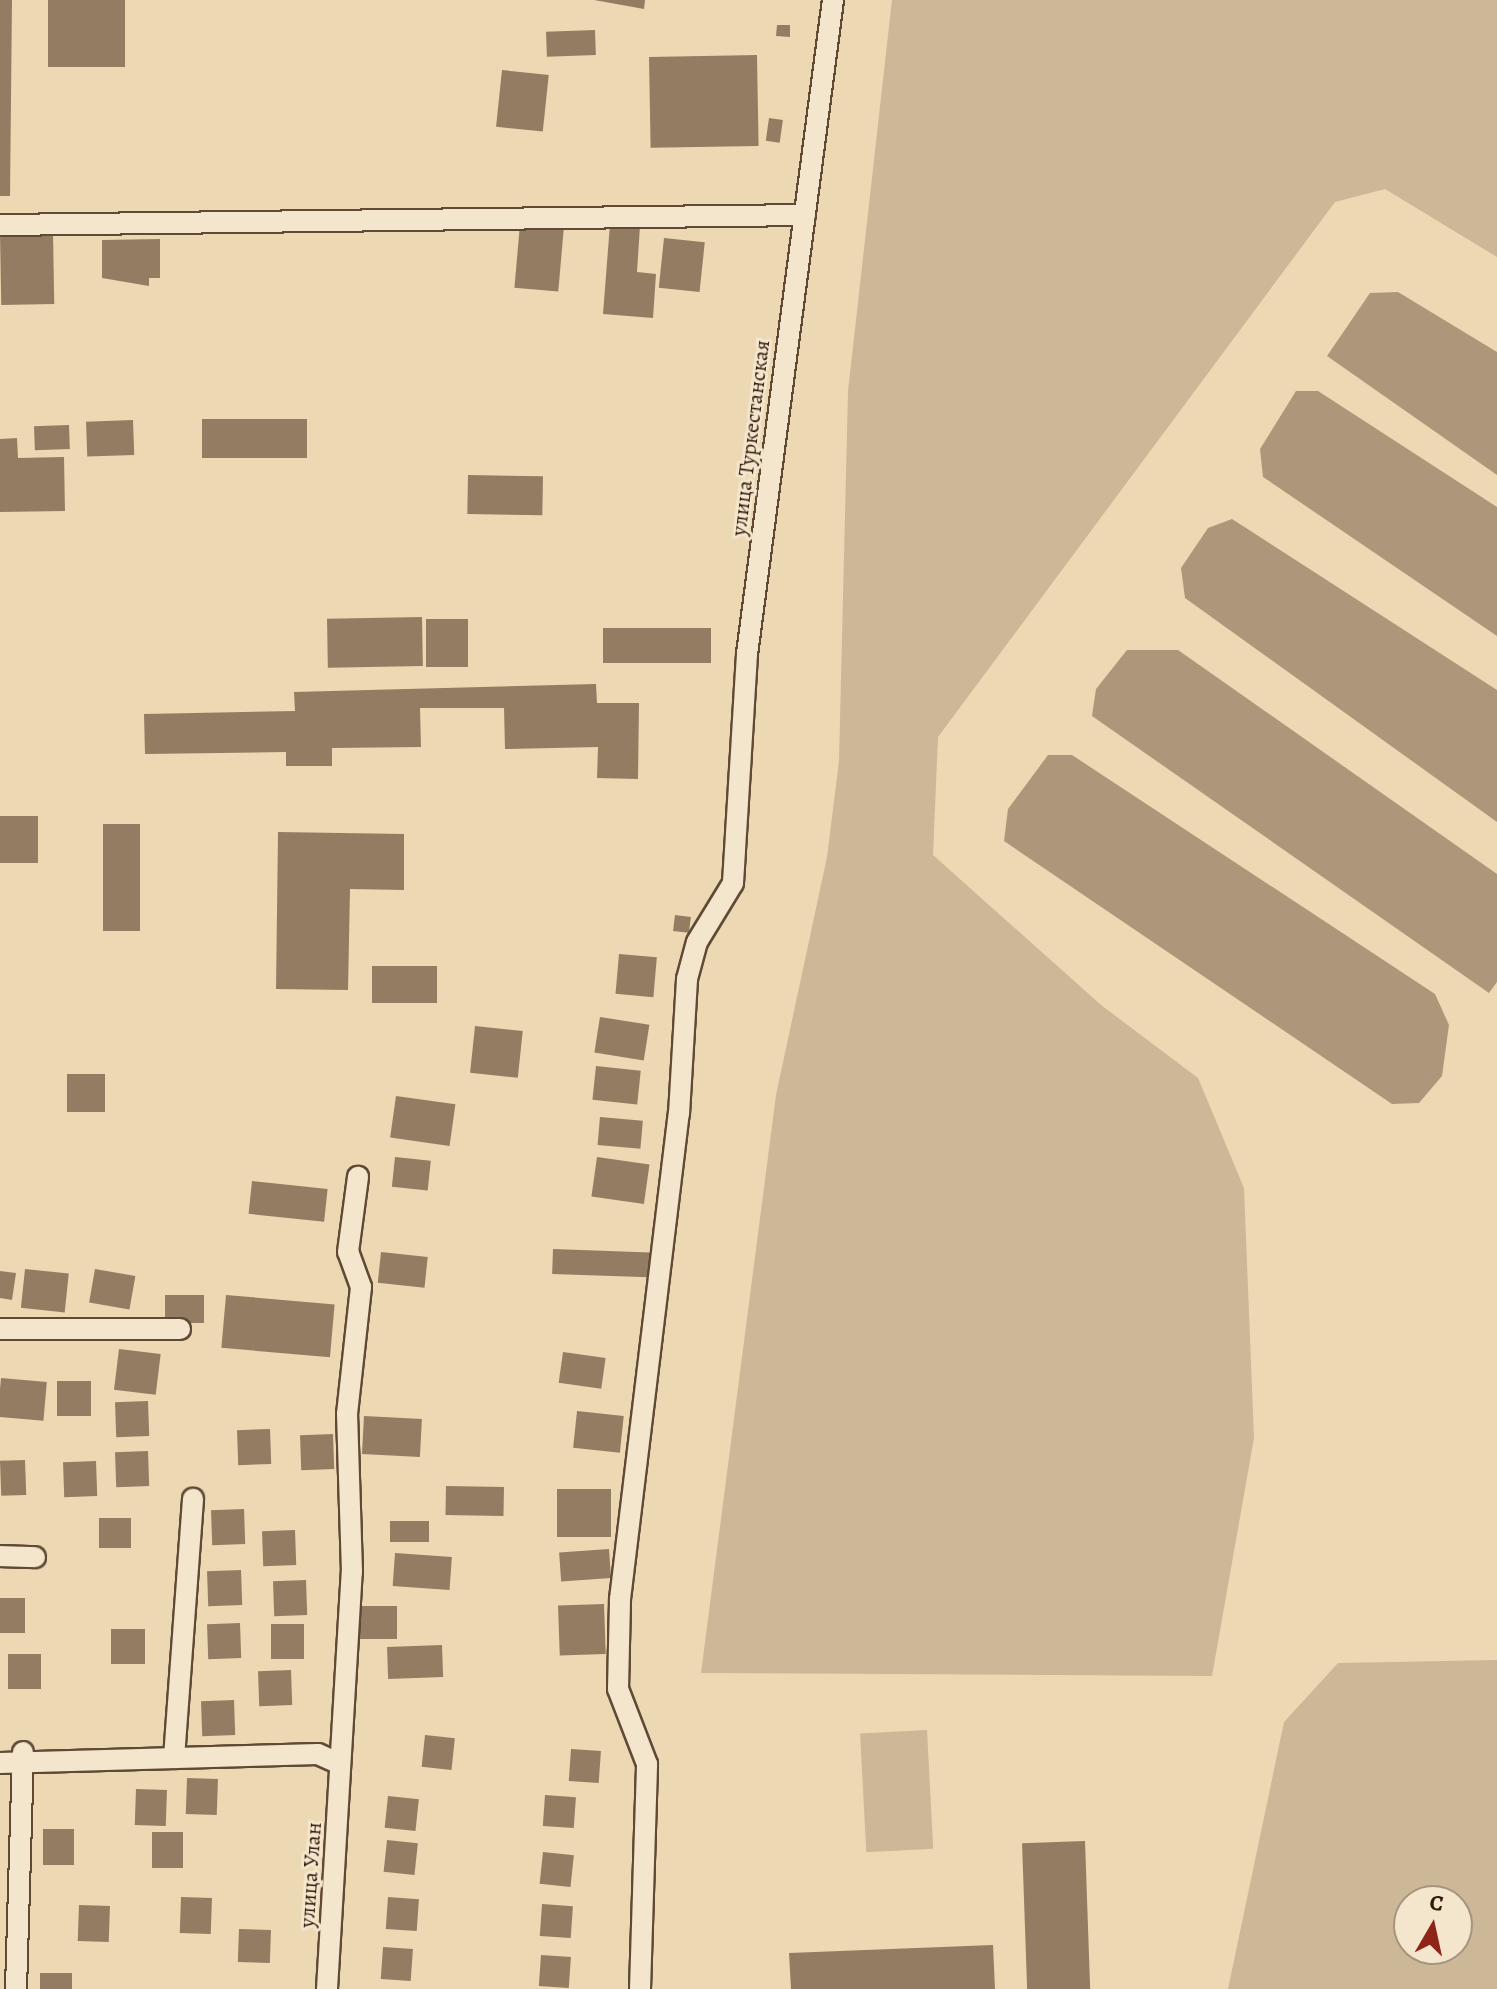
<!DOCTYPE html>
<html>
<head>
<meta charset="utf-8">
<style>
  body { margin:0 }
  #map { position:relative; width:1497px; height:1989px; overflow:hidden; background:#ecd8b2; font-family:Alegreya,serif }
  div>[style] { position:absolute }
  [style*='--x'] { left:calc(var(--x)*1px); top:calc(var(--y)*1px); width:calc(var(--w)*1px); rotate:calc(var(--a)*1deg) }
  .green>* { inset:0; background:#ccb896; transform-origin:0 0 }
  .water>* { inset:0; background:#ad977a }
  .building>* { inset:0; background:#937d62; transform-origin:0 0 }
  .roads { filter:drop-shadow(2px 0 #604a36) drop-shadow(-2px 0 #604a36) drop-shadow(0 2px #604a36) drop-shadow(0 -2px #604a36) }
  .minor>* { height:20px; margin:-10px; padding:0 10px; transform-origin:10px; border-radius:10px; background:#f3e6cd }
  span { translate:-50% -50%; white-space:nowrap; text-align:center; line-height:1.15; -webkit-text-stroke:6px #f3e6cd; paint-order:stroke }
  .street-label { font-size:22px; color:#321a0c }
  .north { position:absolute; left:1393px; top:1885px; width:80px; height:80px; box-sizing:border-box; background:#f3e6cd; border:2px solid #a69480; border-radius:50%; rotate:9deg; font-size:22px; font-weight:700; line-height:32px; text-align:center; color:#321a0c }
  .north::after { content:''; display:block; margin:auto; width:28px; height:36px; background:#8f2418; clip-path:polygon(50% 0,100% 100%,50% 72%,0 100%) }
</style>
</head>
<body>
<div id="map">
  <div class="green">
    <div style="clip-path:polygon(892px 0,1497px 0,1497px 257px,1385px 189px,1335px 202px,938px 737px,933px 855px,1101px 1005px,1198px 1078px,1244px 1188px,1254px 1438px,1212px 1676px,701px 1673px,776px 1095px,827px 857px,839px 761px,848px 391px)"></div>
    <div style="clip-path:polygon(evenodd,1497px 1660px,1497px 1989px,1228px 1989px,1284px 1722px,1338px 1663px,1497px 1660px,1409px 1901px,1457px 1901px,1457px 1949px,1409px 1949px,1409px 1901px)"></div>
    <div style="left:927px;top:1730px;width:119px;height:67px;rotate:87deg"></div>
  </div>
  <div class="water">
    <div style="clip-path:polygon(1398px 292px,1497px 352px,1497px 475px,1327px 356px,1370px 293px)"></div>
    <div style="clip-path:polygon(1296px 391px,1318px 391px,1497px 507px,1497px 636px,1263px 477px,1260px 449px)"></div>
    <div style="clip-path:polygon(1232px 519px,1497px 690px,1497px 822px,1185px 598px,1181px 568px,1208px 528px)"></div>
    <div style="clip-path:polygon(1127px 650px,1178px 650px,1497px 874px,1497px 982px,1489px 993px,1092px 716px,1096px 689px)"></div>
    <div style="clip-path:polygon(1048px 755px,1072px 755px,1435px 994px,1449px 1025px,1442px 1076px,1419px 1103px,1392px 1104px,1004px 841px,1008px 809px)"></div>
  </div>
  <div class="building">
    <div style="clip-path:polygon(0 0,12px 0,10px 196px,0 196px)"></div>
    <div style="left:48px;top:0;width:77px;height:67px"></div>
    <div style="clip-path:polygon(594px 0,645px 0,644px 9px)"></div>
    <div style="clip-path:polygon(777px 25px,790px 25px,790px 37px,776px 36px)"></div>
    <div style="left:595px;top:30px;width:25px;height:49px;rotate:88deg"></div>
    <div style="left:757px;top:55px;width:91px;height:108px;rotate:89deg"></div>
    <div style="left:502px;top:70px;width:47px;height:57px;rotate:6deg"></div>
    <div style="left:769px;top:118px;width:14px;height:23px;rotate:8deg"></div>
    <div style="left:520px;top:224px;width:44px;height:64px;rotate:5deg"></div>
    <div style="clip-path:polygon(610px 224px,640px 226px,637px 272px,656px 274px,653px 318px,603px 314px)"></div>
    <div style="left:53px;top:232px;width:72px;height:53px;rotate:89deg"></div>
    <div style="left:664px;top:238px;width:41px;height:50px;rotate:6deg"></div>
    <div style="clip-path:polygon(160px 239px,160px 278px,149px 278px,149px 286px,102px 278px,102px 240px)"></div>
    <div style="left:307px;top:419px;width:39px;height:105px;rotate:90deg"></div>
    <div style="left:133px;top:420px;width:35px;height:47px;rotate:88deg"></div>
    <div style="left:69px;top:425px;width:24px;height:35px;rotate:88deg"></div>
    <div style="clip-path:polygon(17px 438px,18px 458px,64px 457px,65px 511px,0 512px,0 439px)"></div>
    <div style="left:468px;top:475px;width:75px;height:39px;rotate:1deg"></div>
    <div style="left:422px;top:617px;width:49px;height:95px;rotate:89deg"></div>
    <div style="left:426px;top:619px;width:42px;height:48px"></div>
    <div style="left:711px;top:628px;width:35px;height:108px;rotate:90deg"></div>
    <div style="clip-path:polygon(596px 684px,597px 703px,639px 703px,638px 779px,597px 778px,598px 747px,505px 749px,504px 708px,420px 708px,421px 747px,332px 748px,332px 766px,286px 766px,286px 752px,145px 754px,144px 714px,295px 711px,294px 692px)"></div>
    <div style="left:0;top:816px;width:38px;height:47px"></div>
    <div style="left:103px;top:824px;width:37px;height:107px"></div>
    <div style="clip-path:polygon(278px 832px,404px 834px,404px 890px,350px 889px,348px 990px,276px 989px)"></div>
    <div style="left:675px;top:915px;width:16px;height:16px;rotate:7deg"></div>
    <div style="left:619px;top:954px;width:38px;height:40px;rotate:5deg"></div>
    <div style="left:372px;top:966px;width:65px;height:37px"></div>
    <div style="left:600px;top:1017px;width:50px;height:36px;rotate:9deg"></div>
    <div style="left:475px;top:1026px;width:48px;height:47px;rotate:6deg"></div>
    <div style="left:596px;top:1066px;width:45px;height:34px;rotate:6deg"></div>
    <div style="left:67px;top:1074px;width:38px;height:38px"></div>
    <div style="left:396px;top:1096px;width:60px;height:42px;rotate:8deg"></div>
    <div style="left:600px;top:1117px;width:43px;height:28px;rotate:5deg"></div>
    <div style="left:395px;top:1157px;width:36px;height:30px;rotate:6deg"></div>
    <div style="left:597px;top:1157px;width:53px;height:40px;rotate:8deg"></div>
    <div style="left:252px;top:1181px;width:76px;height:33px;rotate:6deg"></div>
    <div style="left:553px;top:1249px;width:97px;height:25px;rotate:2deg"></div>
    <div style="left:381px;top:1252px;width:47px;height:31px;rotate:6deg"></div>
    <div style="left:25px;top:1269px;width:44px;height:39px;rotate:6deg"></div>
    <div style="left:95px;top:1269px;width:41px;height:34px;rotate:10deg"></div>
    <div style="clip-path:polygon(0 1271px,16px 1273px,12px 1300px,0 1298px)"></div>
    <div style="left:165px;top:1295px;width:39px;height:28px"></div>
    <div style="left:226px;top:1295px;width:109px;height:53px;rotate:5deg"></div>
    <div style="left:119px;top:1349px;width:42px;height:41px;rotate:7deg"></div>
    <div style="left:563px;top:1352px;width:43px;height:31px;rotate:8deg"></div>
    <div style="left:1px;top:1378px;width:46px;height:39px;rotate:5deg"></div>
    <div style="left:91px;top:1381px;width:35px;height:34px;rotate:90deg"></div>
    <div style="left:148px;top:1401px;width:35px;height:33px;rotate:88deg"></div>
    <div style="left:577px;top:1411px;width:47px;height:37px;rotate:6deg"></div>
    <div style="left:364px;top:1416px;width:58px;height:38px;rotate:3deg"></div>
    <div style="left:270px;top:1429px;width:35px;height:33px;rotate:88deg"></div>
    <div style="left:333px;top:1434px;width:35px;height:33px;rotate:88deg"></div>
    <div style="left:148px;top:1451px;width:35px;height:33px;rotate:88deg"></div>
    <div style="left:25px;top:1460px;width:35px;height:25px;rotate:88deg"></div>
    <div style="left:96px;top:1461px;width:35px;height:33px;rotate:88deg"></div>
    <div style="left:446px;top:1486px;width:58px;height:29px;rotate:1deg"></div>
    <div style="left:557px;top:1489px;width:54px;height:48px"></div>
    <div style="left:244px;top:1509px;width:35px;height:33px;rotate:88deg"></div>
    <div style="left:99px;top:1518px;width:32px;height:30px"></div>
    <div style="left:429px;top:1521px;width:21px;height:39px;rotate:90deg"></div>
    <div style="left:295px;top:1530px;width:35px;height:33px;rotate:88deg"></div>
    <div style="left:609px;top:1549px;width:29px;height:50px;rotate:86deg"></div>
    <div style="left:395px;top:1553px;width:57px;height:33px;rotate:4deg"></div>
    <div style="left:241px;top:1570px;width:35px;height:34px;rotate:88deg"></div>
    <div style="left:306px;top:1580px;width:35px;height:33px;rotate:88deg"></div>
    <div style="left:0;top:1598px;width:25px;height:35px"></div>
    <div style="left:604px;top:1604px;width:50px;height:46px;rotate:88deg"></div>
    <div style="left:357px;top:1606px;width:40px;height:33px"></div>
    <div style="left:240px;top:1623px;width:35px;height:33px;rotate:88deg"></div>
    <div style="left:271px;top:1624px;width:33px;height:35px"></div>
    <div style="left:111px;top:1629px;width:34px;height:35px"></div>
    <div style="left:442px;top:1645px;width:32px;height:55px;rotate:88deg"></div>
    <div style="left:8px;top:1654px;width:33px;height:35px"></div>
    <div style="left:291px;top:1670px;width:35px;height:33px;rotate:88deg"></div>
    <div style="left:234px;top:1700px;width:35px;height:33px;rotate:88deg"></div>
    <div style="left:425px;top:1735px;width:30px;height:32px;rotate:6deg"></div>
    <div style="left:571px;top:1749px;width:30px;height:32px;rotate:4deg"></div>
    <div style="left:187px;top:1778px;width:31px;height:36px;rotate:2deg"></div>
    <div style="left:136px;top:1789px;width:31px;height:36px;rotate:2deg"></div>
    <div style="left:545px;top:1795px;width:31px;height:31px;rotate:4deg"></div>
    <div style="left:388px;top:1796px;width:31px;height:32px;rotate:6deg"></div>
    <div style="left:43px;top:1829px;width:31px;height:36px"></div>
    <div style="left:152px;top:1832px;width:31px;height:36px"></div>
    <div style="left:387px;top:1840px;width:31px;height:32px;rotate:6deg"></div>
    <div style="left:1085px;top:1841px;width:148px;height:63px;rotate:88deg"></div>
    <div style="left:543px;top:1852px;width:31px;height:32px;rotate:6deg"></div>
    <div style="left:181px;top:1897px;width:31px;height:36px;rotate:2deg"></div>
    <div style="left:388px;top:1897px;width:31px;height:32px;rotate:4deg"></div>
    <div style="left:542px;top:1904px;width:31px;height:32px;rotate:4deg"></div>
    <div style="left:79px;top:1905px;width:31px;height:36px;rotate:2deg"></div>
    <div style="left:239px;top:1929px;width:32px;height:33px;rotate:2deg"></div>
    <div style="clip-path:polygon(993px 1945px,995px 1989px,791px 1989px,789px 1953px)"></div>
    <div style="left:383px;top:1947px;width:30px;height:32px;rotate:4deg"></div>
    <div style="left:541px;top:1955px;width:30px;height:31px;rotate:4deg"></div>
    <div style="left:40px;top:1973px;width:32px;height:16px"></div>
  </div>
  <div class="roads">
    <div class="minor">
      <div style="--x:0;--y:225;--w:805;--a:-0.71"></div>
      <div style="--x:0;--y:1329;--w:180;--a:0"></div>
      <div style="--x:0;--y:1556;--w:35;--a:2"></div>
      <div style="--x:174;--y:1758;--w:260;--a:-85.8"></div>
      <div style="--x:0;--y:1763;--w:318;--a:-1.6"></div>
      <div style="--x:318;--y:1754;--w:24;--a:24"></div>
      <div style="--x:16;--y:1989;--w:237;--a:-88.3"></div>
      <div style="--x:327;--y:1989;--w:418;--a:-86.6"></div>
      <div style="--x:352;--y:1572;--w:158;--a:-91.8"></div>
      <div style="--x:347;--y:1414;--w:128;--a:-83.7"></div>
      <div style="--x:361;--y:1287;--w:37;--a:-110"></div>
      <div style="--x:348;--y:1252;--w:76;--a:-82.4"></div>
      <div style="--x:640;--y:1989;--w:225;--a:-88.2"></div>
      <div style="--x:647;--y:1764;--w:80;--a:-111.1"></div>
      <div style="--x:618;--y:1689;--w:90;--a:-88.7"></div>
      <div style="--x:620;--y:1599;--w:489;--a:-83.1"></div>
      <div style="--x:679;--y:1114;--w:135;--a:-86.6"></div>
      <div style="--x:687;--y:979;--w:38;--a:-75"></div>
      <div style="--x:697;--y:942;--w:69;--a:-58.6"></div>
      <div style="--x:733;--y:883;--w:229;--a:-86.5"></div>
      <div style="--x:747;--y:654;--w:660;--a:-82.51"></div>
    </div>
  </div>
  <div class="street-label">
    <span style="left:751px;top:438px;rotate:-83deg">улица Туркестанская</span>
    <span style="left:311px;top:1875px;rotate:-86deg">улица Улан</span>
  </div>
  <div class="north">С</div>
</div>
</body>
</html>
